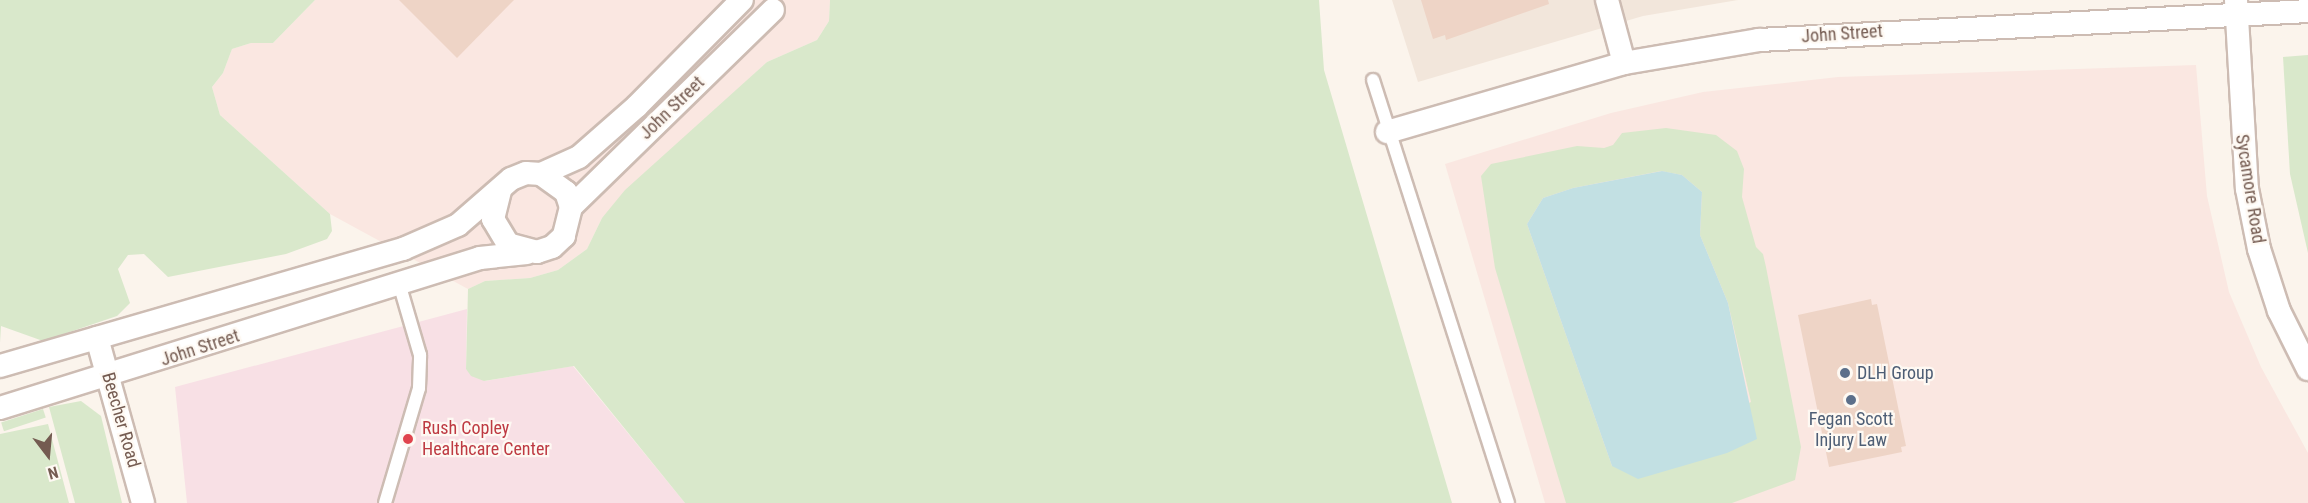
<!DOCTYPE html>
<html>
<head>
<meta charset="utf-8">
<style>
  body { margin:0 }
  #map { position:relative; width:2308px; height:503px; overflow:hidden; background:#fbf4ec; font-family:"Roboto Condensed",sans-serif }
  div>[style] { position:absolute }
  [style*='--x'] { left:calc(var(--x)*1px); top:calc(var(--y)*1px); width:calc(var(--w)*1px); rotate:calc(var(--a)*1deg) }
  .residential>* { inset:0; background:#f2e6db }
  .commercial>* { inset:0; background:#fae7e1 }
  .medical>* { inset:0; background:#f8e0e5 }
  .green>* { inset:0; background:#d9e8cb; transform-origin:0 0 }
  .water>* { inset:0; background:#c2e0e3 }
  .building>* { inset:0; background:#eed4c6 }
  .roads { filter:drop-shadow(2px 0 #cdbcb3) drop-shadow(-2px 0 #cdbcb3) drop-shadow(0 2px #cdbcb3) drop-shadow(0 -2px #cdbcb3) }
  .lane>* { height:12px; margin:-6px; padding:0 6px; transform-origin:6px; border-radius:6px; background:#fff }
  .street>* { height:22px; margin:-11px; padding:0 11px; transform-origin:11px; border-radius:11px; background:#fff }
  .dots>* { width:16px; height:16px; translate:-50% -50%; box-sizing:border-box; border:3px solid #fef9f3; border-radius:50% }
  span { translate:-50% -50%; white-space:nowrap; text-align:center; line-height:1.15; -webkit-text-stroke:4.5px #fef9f3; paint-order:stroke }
  .street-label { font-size:18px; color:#745b51 }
  .service-label { font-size:18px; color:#4e5e75 }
  .left { translate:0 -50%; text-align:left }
  .health-label { font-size:18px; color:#be3a42 }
  .north { position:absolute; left:18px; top:425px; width:60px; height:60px; -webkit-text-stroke:4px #fef9f3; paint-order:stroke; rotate:164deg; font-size:16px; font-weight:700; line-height:24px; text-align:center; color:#745b51 }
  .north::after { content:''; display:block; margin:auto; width:21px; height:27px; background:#745b51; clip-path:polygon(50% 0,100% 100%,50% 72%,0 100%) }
</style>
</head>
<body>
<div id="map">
  <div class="residential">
    <div style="clip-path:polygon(1392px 0,1738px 0,1643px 16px,1418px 82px)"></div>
  </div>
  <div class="commercial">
    <div style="clip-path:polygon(315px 0,830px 0,829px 21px,817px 40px,767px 62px,602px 218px,587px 249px,558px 270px,530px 278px,485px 281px,468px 289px,330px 214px,220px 115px,212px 87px,223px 73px,232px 49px,251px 43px,273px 43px)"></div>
    <div style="clip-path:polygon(2196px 65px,2207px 196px,2229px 292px,2261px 367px,2308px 453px,2308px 503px,1545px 503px,1445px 164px,1611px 113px,1703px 92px,1838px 77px)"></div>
  </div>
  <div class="medical">
    <div style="clip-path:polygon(467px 309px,466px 369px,485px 381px,573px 366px,685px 503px,187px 503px,175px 387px)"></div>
  </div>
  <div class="green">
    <div style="clip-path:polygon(0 0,315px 0,273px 43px,251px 43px,232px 49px,223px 73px,212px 87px,220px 115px,330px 214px,332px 231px,327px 239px,286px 254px,168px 277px,144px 254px,128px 255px,118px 269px,130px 303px,117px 316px,43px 341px,1px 326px,0 343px)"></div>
    <div style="clip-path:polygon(830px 0,1319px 0,1324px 70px,1452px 503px,685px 503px,574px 366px,484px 381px,471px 376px,466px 369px,468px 289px,485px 281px,530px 278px,558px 270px,587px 249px,602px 218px,625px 190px,767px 62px,817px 40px,829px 21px)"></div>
    <div style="clip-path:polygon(2308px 55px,2308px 253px,2290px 174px,2283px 57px)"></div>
    <div style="clip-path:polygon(evenodd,1666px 128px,1716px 135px,1737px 151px,1744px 169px,1742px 197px,1756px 247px,1763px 254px,1766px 267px,1801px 447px,1795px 480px,1732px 503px,1566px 503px,1495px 268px,1481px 176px,1491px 164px,1577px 146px,1604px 148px,1613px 145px,1622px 133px,1666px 128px,1661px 171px,1682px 175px,1702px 192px,1700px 235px,1728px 303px,1751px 402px,1612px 466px,1527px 224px,1543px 198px,1573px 188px,1661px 171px)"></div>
    <div style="clip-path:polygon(81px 401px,101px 416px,122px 503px,75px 503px,49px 407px)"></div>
    <div style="left:43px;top:409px;width:9px;height:44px;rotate:72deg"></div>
    <div style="clip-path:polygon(48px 424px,69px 503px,0 503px,0 434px)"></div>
  </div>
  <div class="water">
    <div style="clip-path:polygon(1662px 171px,1682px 175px,1702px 192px,1700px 235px,1728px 303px,1757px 439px,1727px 453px,1638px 479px,1612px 466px,1527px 224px,1543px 198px,1573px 188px)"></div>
  </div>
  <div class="building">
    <div style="clip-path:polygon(399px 0,514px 0,457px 58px)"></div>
    <div style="clip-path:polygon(1421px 0,1548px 0,1549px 4px,1446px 40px,1445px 35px,1433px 39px)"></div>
    <div style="clip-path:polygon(1871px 299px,1872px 305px,1877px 304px,1906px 446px,1901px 447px,1902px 452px,1829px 467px,1798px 315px)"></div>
  </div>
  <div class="roads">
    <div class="lane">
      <div style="--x:1373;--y:80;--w:444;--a:72.3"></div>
      <div style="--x:385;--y:503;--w:120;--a:-73.5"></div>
      <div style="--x:419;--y:388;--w:33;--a:-88"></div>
      <div style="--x:420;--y:355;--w:75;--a:-106.3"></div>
    </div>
    <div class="street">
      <div style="--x:1607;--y:0;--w:65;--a:74.9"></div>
      <div style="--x:2236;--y:0;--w:189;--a:86.7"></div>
      <div style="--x:2247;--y:189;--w:61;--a:78.7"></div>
      <div style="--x:2259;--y:249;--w:65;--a:72.1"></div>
      <div style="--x:2279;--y:311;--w:65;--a:63.4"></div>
      <div style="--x:1387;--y:132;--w:247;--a:-16.2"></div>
      <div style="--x:1624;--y:63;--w:137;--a:-9.7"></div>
      <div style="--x:1759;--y:40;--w:550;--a:-3.02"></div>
      <div style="--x:541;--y:174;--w:42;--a:-24.1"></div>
      <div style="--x:579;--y:157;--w:77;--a:-41.3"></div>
      <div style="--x:637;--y:106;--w:149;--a:-45.3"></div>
      <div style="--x:571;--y:207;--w:282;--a:-44.3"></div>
      <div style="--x:97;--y:338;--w:171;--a:74.4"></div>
      <div style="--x:0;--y:366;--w:420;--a:-16.2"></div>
      <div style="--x:403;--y:249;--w:60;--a:-23.6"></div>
      <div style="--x:458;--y:225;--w:70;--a:-41"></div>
      <div style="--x:511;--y:179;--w:16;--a:-22"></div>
      <div style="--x:526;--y:173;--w:15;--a:4"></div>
      <div style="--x:541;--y:174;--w:31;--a:36"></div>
      <div style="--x:566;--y:192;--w:16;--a:72"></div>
      <div style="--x:571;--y:207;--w:30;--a:104"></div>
      <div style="--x:564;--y:236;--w:16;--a:137"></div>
      <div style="--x:552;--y:247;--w:16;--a:162"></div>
      <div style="--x:537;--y:252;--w:30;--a:-165"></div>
      <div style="--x:508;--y:244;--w:29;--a:-121"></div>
      <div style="--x:493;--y:219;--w:30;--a:-76"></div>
      <div style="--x:0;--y:408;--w:503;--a:-17.35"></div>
      <div style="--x:480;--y:258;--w:47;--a:-6.1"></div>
    </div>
  </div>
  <div class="dots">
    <div style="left:1845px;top:373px;background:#5c6f8a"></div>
    <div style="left:1851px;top:400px;background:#5c6f8a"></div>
    <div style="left:408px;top:439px;background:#e0444e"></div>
  </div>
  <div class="street-label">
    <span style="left:1842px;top:34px;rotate:-4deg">John Street</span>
    <span style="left:672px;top:108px;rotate:-44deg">John Street</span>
    <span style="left:2250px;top:189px;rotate:81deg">Sycamore Road</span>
    <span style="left:200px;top:348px;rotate:-18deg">John Street</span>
    <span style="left:121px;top:420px;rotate:74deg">Beecher Road</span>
  </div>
  <div class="service-label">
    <span class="left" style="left:1857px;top:373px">DLH Group</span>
    <span style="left:1851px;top:430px">Fegan Scott<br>Injury Law</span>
  </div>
  <div class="health-label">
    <span class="left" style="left:422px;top:439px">Rush Copley<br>Healthcare Center</span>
  </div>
  <div class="north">N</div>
</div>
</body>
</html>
